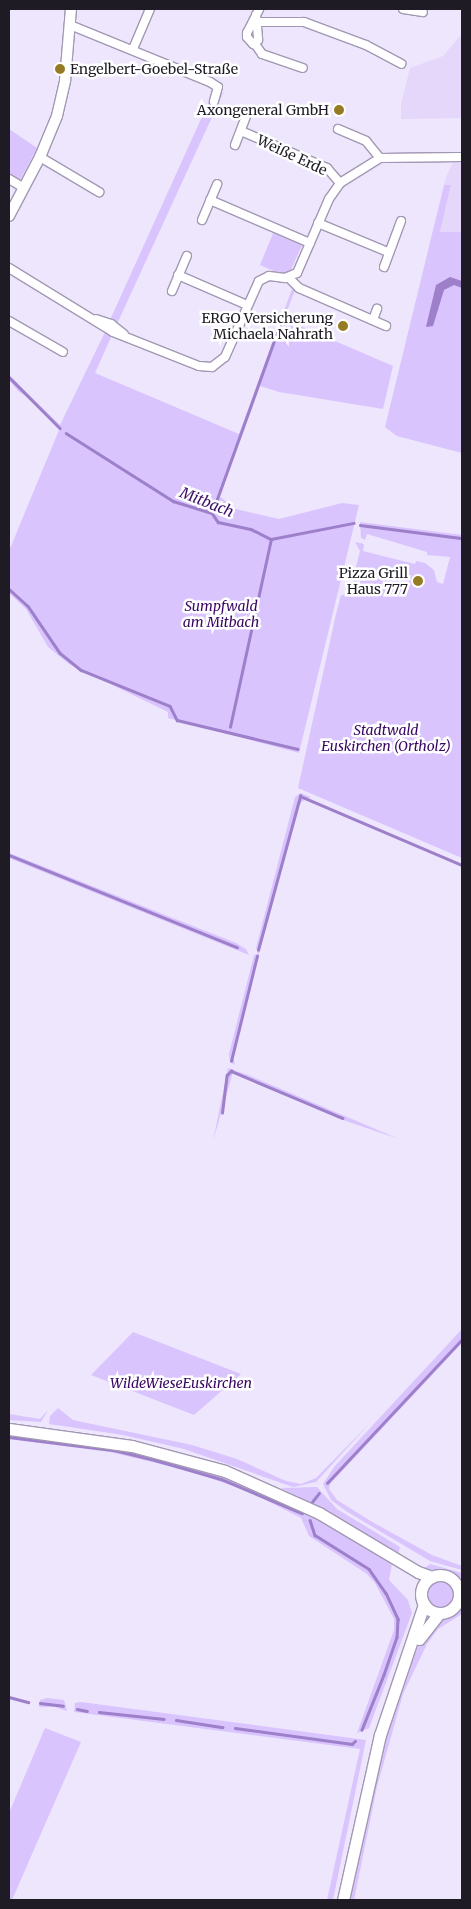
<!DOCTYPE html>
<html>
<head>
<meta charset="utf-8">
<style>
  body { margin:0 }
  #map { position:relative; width:471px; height:1909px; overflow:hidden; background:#eee6fd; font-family:Merriweather,serif }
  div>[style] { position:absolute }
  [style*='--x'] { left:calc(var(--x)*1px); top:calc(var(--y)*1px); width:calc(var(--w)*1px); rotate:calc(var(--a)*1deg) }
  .built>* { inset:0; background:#e4d7fa }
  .green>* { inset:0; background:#d9c4fe }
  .round { border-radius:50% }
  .water>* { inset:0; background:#9d7fca }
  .stream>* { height:2.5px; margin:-1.25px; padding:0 1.25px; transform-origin:1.25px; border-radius:1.25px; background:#9d7fca }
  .roads { filter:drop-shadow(1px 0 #a298b3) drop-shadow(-1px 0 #a298b3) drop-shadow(0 1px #a298b3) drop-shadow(0 -1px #a298b3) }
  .minor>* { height:8px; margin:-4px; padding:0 4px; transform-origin:4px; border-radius:4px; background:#fff }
  .tertiary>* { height:10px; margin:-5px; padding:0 5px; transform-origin:5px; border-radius:5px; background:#fff }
  .secondary>* { height:11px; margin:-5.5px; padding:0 5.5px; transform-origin:5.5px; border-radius:5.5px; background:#fff }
  .secondary>.ring { margin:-5.5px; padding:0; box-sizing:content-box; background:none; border:11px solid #fff; border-radius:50% }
  .dots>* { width:14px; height:14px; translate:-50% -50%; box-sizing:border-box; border:2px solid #fff; border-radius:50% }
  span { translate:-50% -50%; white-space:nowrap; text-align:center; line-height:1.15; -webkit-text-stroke:5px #fff; paint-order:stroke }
  .poi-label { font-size:14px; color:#1f1b25 }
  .left { translate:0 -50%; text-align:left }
  .right { translate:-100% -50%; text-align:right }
  .street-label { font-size:14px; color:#1f1b25 }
  .park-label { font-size:14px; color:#380562; font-style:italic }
  .water-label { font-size:15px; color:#3d0d68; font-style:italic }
  .frame { position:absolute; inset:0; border:10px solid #1f1b25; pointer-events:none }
</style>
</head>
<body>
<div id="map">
  <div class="built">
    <div style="clip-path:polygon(462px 34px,462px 118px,401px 119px,401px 104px,410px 68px,443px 56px)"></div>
    <div style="clip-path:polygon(462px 161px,462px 232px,440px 232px,451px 186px,444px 185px,447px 175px,453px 162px)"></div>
  </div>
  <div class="green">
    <div style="clip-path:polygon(224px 91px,117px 324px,110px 320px,210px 99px,216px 102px)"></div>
    <div style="clip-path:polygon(9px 129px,37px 148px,19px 182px,9px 176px)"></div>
    <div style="clip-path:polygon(444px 185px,451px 185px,440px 232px,462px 232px,462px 453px,397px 436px,385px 427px)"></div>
    <div style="clip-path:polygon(274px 231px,302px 245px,290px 272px,278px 273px,260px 265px)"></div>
    <div style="clip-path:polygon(292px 289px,295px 290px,284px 319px,393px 366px,383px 409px,279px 392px,260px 386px,219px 496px,236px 509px,279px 519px,342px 503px,359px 505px,299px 753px,168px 718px,168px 712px,69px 664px,48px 647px,26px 609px,9px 593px,9px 551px,59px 430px,29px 398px,18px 391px,9px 380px,9px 375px,60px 425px,105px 332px,112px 335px,95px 373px,239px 434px)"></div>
    <div style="clip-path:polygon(360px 522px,462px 535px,462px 858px,298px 788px,336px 614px,341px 595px,349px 594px,360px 551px,355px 542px,364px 544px,363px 551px,415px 564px,416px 561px,425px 563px,434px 570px,437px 582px,443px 584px,450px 557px,427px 555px,427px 552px,367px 534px,365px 540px,361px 538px)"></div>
    <div style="clip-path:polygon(300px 793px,311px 797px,301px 802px,297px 812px,240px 1024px,233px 1054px,235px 1065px,230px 1062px,229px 1054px,254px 955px,258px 954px,256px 948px,295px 797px)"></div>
    <div style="clip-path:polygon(9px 853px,236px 943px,246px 949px,249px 955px,9px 858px)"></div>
    <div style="clip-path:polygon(228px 1068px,248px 1075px,399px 1139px,337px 1118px,233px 1072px,213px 1141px)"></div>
    <div style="clip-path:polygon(462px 1329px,462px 1343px,330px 1484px,329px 1489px,337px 1500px,374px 1523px,432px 1555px,462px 1566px,462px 1570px,430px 1561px,346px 1511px,331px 1500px,323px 1484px,334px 1467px)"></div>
    <div style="clip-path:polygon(133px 1332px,241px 1374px,194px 1415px,91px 1375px)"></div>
    <div style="clip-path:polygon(58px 1408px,73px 1420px,192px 1445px,237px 1459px,286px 1481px,301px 1484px,316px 1478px,370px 1423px,316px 1482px,293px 1487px,184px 1449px,123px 1435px,49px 1424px,50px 1416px)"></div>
    <div style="clip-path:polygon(48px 1410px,41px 1422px,9px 1420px,9px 1414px,40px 1419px)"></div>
    <div style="clip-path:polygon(9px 1433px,122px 1448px,218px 1473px,306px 1511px,392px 1564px,389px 1580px,408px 1600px,412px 1613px,369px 1728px,357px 1733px,394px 1630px,394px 1619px,375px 1583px,367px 1574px,309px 1536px,301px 1518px,248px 1491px,189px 1471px,110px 1452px,9px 1439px)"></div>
    <div style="clip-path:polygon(317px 1487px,337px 1509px,400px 1547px,398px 1555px,338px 1517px,281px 1488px)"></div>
    <div style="clip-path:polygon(430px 1564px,462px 1573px,462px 1581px,450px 1573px,423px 1569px)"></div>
    <div class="round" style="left:426px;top:1580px;width:28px;height:28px"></div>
    <div style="clip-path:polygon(462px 1603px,462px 1614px,438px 1629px,427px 1644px,403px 1694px,377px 1787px,354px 1900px,347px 1900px,382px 1744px,408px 1667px,423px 1636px,440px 1618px,454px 1612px)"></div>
    <div style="clip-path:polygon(47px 1698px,64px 1700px,67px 1711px,55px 1707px,39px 1707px,40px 1700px)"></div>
    <div style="clip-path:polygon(81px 1702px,366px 1740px,333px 1900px,327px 1900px,360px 1749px,74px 1712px,75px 1703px)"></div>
    <div style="clip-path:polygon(45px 1728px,81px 1742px,12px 1900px,9px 1900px,9px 1813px)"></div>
  </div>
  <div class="water">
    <div style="clip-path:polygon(450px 277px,462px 281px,462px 288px,454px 285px,444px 290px,433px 326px,426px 327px,436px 285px)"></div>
  </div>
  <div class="stream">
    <div style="--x:9;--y:377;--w:72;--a:45"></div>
    <div style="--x:66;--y:433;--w:127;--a:32.4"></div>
    <div style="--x:173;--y:501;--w:41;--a:17.1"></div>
    <div style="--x:212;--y:513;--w:11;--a:56"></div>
    <div style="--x:218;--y:522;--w:34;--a:12"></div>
    <div style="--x:251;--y:529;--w:22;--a:27"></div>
    <div style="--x:271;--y:539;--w:84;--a:-11"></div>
    <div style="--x:212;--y:513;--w:206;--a:-70.2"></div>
    <div style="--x:360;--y:525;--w:103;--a:7.3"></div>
    <div style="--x:9;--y:589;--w:25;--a:42"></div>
    <div style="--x:28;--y:606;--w:57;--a:55.8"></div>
    <div style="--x:60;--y:653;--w:27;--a:39"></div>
    <div style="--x:81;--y:670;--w:96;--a:22"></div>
    <div style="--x:170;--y:706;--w:16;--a:63"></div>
    <div style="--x:177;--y:720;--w:124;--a:13.5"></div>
    <div style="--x:230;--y:727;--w:192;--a:-77.7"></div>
    <div style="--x:9;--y:855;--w:246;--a:22"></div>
    <div style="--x:258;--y:950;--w:160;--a:-74.7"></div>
    <div style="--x:300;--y:796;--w:176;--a:23.1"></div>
    <div style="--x:231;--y:1061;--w:108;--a:-76.1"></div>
    <div style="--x:222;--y:1113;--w:38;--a:-83"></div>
    <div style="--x:227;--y:1075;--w:6;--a:-45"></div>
    <div style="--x:231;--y:1071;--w:121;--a:22.8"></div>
    <div style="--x:9;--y:1437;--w:106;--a:7.1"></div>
    <div style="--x:114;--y:1450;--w:42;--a:13.7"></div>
    <div style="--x:155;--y:1460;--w:69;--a:16.1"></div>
    <div style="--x:221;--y:1479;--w:88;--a:22.8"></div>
    <div style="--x:327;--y:1483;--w:197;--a:-46.8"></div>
    <div style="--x:312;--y:1502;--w:11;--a:-52"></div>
    <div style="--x:310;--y:1520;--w:16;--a:72"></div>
    <div style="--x:315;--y:1535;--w:64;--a:32.2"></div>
    <div style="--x:369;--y:1569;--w:29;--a:55"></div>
    <div style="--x:386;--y:1593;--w:29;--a:65"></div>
    <div style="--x:398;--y:1619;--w:18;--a:93"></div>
    <div style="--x:397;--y:1637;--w:40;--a:108.9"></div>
    <div style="--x:384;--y:1675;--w:59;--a:111.8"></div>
    <div style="--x:9;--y:1697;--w:20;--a:15"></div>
    <div style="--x:40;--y:1703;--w:23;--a:7"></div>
    <div style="--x:77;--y:1709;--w:10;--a:11"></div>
    <div style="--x:99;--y:1712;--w:65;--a:6.1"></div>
    <div style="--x:176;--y:1720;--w:47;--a:8.7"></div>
    <div style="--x:235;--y:1728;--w:118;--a:7.8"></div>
    <div style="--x:352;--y:1744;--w:4;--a:-45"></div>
  </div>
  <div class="roads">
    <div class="minor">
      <div style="--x:403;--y:9;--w:20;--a:9"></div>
      <div style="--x:256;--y:15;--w:25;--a:85"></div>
      <div style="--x:258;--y:40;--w:6;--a:141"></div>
      <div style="--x:253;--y:44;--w:9;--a:-131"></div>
      <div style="--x:247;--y:37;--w:4;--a:-90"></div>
      <div style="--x:247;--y:33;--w:27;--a:-63"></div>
      <div style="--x:256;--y:22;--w:48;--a:0"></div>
      <div style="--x:304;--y:22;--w:66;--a:20.4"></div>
      <div style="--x:366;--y:45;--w:40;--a:28"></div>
      <div style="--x:70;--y:25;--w:151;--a:22.2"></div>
      <div style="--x:210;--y:82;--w:9;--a:32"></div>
      <div style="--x:218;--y:87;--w:15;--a:106"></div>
      <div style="--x:255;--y:44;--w:12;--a:55"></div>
      <div style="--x:262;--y:54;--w:43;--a:18.9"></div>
      <div style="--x:133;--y:49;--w:43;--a:-67"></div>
      <div style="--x:338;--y:129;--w:30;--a:23"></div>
      <div style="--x:366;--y:141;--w:22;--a:51"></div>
      <div style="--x:241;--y:131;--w:94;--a:23.3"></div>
      <div style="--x:327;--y:168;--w:20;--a:49"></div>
      <div style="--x:235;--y:145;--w:30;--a:-69"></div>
      <div style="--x:40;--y:157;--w:69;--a:30.7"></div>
      <div style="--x:9;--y:179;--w:17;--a:31"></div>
      <div style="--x:210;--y:200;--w:109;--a:23.3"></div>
      <div style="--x:202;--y:220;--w:39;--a:-67"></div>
      <div style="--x:318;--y:223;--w:76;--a:22.5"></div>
      <div style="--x:384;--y:267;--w:49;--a:-69.7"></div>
      <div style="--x:9;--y:268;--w:122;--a:31.6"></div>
      <div style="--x:113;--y:332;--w:92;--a:21.6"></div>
      <div style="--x:199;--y:366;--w:13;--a:4"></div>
      <div style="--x:212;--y:367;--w:16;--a:-38"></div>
      <div style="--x:225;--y:357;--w:83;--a:-65.9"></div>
      <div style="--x:259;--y:281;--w:11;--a:-27"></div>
      <div style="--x:269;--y:276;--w:16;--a:7"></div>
      <div style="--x:285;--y:278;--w:13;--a:-23"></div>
      <div style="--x:297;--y:273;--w:81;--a:-66.6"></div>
      <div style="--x:329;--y:199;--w:19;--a:-55"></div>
      <div style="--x:340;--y:183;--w:47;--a:-32"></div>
      <div style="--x:380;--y:158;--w:82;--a:-0.7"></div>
      <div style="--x:178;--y:275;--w:75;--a:23.5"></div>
      <div style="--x:289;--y:278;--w:14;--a:45"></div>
      <div style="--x:299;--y:288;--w:95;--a:23.6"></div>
      <div style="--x:172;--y:291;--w:38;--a:-67"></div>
      <div style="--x:96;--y:319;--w:16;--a:18"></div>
      <div style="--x:111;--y:324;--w:16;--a:38"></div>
      <div style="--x:373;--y:320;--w:12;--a:-70"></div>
      <div style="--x:9;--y:321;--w:62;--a:29.9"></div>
    </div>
    <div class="tertiary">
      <div style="--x:9;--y:216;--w:67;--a:-62.3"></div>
      <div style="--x:40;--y:157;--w:44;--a:-67.5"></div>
      <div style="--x:57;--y:116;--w:37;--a:-77"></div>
      <div style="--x:65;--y:80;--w:71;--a:-85.2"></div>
    </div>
    <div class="secondary">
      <div style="--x:9;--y:1429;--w:124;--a:7.9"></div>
      <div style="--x:132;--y:1446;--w:96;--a:15"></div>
      <div style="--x:225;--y:1471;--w:103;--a:24.1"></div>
      <div style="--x:319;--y:1513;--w:115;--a:30.8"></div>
      <div style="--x:418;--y:1572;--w:15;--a:20"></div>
      <div class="ring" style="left:421px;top:1575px;width:27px;height:27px"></div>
      <div style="--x:419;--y:1639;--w:33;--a:-52"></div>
      <div style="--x:343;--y:1900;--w:169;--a:-77.4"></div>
      <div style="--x:380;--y:1735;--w:138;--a:-71.4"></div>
    </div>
  </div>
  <div class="dots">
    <div style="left:60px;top:69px;background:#957b23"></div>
    <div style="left:339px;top:110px;background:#957b23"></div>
    <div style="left:343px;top:326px;background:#957b23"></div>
    <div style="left:418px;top:581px;background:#957b23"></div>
  </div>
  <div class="poi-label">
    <span class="left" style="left:70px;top:69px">Engelbert-Goebel-Straße</span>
    <span class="right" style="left:329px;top:110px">Axongeneral GmbH</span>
    <span class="right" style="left:333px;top:326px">ERGO Versicherung<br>Michaela Nahrath</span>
    <span class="right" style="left:408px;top:581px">Pizza Grill<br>Haus 777</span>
  </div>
  <div class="street-label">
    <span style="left:292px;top:155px;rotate:25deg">Weiße Erde</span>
  </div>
  <div class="park-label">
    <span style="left:221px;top:614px">Sumpfwald<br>am Mitbach</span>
    <span style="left:386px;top:738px">Stadtwald<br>Euskirchen (Ortholz)</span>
    <span style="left:181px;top:1383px">WildeWieseEuskirchen</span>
  </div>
  <div class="water-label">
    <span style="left:207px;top:502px;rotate:22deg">Mitbach</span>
  </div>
  <div class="frame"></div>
</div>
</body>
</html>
